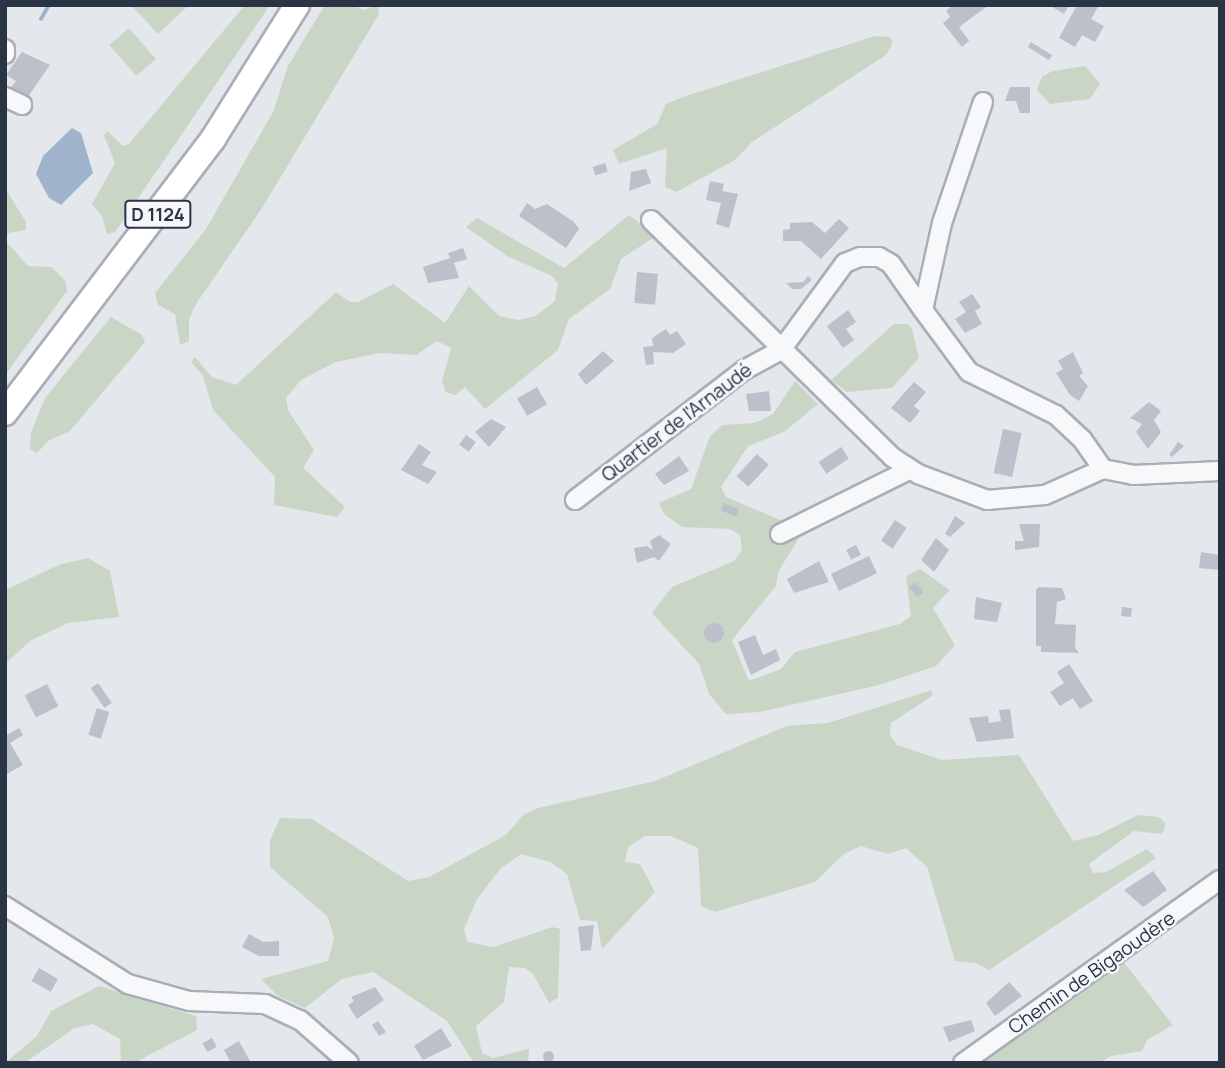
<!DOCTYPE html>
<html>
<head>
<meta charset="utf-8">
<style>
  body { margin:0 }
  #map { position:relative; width:1225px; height:1068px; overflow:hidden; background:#e4e7ec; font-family:Manrope,sans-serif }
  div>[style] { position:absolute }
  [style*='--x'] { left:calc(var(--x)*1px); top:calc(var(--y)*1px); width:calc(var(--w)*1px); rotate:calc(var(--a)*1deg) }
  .green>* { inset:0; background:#c9d6c5; transform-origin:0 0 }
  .water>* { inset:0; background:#9fb4cc }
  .stream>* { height:3.5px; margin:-1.75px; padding:0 1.75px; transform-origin:1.75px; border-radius:1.75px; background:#9fb4cc }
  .building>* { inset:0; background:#bbc0ca; transform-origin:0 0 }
  .round { border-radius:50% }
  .roads { filter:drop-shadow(2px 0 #a9aeb7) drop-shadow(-2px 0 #a9aeb7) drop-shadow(0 2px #a9aeb7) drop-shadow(0 -2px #a9aeb7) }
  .minor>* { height:18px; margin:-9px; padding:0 9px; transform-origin:9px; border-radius:9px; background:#f7f8fa }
  .highway>* { height:24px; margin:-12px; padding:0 12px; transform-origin:12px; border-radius:12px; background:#fff }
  span { translate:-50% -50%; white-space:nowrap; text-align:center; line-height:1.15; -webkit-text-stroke:5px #f4f6f9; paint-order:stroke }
  .shield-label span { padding:2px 5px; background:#f4f6f9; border:2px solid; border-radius:5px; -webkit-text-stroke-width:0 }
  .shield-label { font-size:18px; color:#2b3445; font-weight:700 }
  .street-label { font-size:19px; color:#2b3445 }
  .frame { position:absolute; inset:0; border:7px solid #2b3445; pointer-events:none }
</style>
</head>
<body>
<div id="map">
  <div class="green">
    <div style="clip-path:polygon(131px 5px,189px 5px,158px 34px)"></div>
    <div style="clip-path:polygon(245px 5px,270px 5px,115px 232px,107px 234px,102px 216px,92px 204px,115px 163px,104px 136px,107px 131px,123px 146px,129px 144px)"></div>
    <div style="clip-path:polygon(325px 5px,354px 5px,363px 10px,378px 5px,379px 14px,262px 208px,196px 304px,189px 319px,189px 341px,180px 345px,175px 314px,158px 305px,155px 293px,206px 229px,273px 112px,288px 66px)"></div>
    <div style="left:129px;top:28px;width:41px;height:26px;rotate:49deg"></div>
    <div style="clip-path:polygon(875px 36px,890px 37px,893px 42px,886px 55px,752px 142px,735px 160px,676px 192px,665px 187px,667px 148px,619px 164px,613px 150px,657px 124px,666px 104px,683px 97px)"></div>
    <div style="clip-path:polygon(1085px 66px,1100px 84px,1090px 99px,1050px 104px,1037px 90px,1042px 77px,1052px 71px)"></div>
    <div style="clip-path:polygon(5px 188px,26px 222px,26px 230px,8px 233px,5px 240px,28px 266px,52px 267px,66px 282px,67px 291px,5px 375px)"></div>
    <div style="clip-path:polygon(629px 215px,656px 236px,621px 259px,610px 289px,569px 319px,558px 350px,485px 409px,465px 387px,455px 395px,446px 392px,442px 382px,451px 348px,437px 341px,416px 355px,379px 353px,336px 362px,301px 380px,286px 398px,288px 410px,314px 450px,303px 468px,345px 507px,337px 517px,274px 505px,275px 477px,213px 410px,203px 376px,191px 362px,195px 357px,212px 377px,236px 385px,336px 292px,350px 302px,358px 302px,393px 284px,445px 323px,469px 286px,499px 316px,518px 320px,536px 316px,555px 301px,558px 284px,552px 276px,507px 256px,466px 227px,477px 218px,564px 268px)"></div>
    <div style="clip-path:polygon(111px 317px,142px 335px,145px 342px,70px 431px,48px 441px,37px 453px,30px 449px,31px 433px,45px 398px)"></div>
    <div style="clip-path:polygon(894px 324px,908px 324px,912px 329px,919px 358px,892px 388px,847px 392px,831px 380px)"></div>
    <div style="clip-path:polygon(795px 381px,818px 404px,784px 432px,748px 446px,721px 487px,726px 497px,804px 530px,778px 572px,776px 586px,732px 640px,749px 681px,781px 669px,795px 652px,900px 624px,911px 616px,906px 576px,920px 569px,950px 590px,933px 608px,955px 645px,936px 666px,879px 685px,760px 712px,726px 714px,709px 694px,699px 664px,652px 613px,672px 587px,734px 561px,742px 550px,740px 535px,730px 529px,682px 527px,664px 514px,659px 503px,691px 489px,710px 436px,723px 425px,755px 423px,773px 414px)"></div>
    <div style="clip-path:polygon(88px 558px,110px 571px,119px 617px,68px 623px,30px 641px,5px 664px,5px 590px,61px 564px)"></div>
    <div style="clip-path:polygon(932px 690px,932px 696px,891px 723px,890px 735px,897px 745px,942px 760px,1019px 755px,1073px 841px,1098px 835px,1138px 815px,1159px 817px,1166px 824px,1162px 834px,1134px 831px,1089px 864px,1093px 873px,1106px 872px,1147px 849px,1156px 858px,989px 970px,976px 963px,955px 961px,927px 867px,906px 848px,888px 854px,861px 846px,844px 854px,815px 882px,715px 912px,701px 906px,698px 848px,671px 836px,645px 836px,628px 847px,625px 862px,640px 864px,655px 892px,602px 949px,597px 921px,580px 920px,567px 874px,550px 862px,521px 854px,501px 868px,477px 899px,464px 929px,467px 942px,494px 947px,552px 927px,560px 929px,558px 998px,549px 1003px,533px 974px,525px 968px,509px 967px,504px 1002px,476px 1026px,482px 1053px,493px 1058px,529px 1049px,528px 1063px,474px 1063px,447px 1021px,373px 972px,342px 979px,305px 1008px,278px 996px,261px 979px,328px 961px,334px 938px,328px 917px,270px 867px,270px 840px,280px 818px,312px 819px,408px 881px,429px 877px,506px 835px,523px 815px,538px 808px,655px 781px,787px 726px,828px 723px)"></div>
    <div style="clip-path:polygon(1122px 960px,1173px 1025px,1147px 1040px,1142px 1051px,1111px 1056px,1099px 1063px,981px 1063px)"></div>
    <div style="clip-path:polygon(99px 986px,196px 1016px,197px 1030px,134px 1063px,121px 1063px,120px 1039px,93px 1024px,75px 1028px,24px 1063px,5px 1063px,37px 1036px,51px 1011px)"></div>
  </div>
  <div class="water">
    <div style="clip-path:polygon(72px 128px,81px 133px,93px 173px,61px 205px,49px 198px,36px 174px,43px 156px)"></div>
  </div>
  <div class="stream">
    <div style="--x:41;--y:19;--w:16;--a:-60"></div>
  </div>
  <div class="building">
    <div style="clip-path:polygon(953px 5px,989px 5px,959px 27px,969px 41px,962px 47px,943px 23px,950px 17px,946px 11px)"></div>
    <div style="clip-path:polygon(1049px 5px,1069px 5px,1064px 14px)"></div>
    <div style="clip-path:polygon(1077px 5px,1099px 5px,1091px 19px,1104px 26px,1095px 42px,1082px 35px,1075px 47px,1059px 38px)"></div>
    <div style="left:1031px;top:42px;width:25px;height:6px;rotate:32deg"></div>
    <div style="clip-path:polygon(22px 52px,50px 65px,25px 101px,9px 90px,16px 81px,6px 75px)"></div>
    <div style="clip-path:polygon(1010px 87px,1030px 87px,1030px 113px,1020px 113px,1016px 101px,1005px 101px)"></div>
    <div style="left:605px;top:163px;width:9px;height:13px;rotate:72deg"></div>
    <div style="clip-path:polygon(646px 169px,651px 183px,629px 191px,631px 172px)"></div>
    <div style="clip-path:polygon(710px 181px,724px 184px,722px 191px,738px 194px,729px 228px,716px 224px,721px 203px,706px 200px)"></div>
    <div style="clip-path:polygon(527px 203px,535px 209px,547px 204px,574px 222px,579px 229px,566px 248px,519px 216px)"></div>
    <div style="clip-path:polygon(839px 219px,849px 228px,821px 259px,801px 241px,783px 241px,783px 230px,790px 229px,790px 223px,812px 222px,825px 233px)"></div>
    <div style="clip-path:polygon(463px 248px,467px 259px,454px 263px,459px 278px,428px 283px,423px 267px,450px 258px,448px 253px)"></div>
    <div style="left:637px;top:272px;width:21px;height:31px;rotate:5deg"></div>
    <div style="clip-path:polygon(808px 276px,812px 280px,801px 289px,792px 289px,786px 283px,803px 282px)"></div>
    <div style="clip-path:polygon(972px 294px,981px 307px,975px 311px,982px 324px,965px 333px,955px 319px,966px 312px,959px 302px)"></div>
    <div style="clip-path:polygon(848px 310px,856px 322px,846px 329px,854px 340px,843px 348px,827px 326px)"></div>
    <div style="clip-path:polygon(666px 329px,670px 335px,677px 331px,686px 344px,673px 353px,653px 352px,654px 364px,646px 365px,643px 347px,653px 346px,652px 338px)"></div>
    <div style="clip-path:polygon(603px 351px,614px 361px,586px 385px,578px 374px)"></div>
    <div style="clip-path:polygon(1073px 352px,1083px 373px,1079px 376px,1088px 386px,1079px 401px,1070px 395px,1056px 373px,1063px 369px,1058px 361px)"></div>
    <div style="clip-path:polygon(914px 382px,926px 392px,914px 406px,920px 411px,910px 423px,891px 408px)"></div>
    <div style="left:537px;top:387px;width:20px;height:23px;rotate:60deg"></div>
    <div style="clip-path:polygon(769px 391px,771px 411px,749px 411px,746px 394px)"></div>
    <div style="clip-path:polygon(1149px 402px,1161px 411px,1154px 420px,1161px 432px,1148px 449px,1136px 432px,1142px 424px,1130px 418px)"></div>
    <div style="clip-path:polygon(491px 419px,506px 427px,489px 447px,475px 432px)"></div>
    <div style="left:1003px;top:429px;width:19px;height:45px;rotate:12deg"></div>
    <div style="left:466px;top:435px;width:12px;height:12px;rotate:35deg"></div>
    <div style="clip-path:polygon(1178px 442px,1184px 446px,1172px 457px,1169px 455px)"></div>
    <div style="clip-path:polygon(419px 444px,431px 452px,422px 465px,437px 472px,428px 484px,401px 470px)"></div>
    <div style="left:841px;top:447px;width:14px;height:27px;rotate:56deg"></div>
    <div style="left:757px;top:454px;width:16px;height:30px;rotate:43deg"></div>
    <div style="clip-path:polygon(679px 456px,689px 471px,664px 485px,655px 474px)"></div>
    <div style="left:724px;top:503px;width:16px;height:8px;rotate:22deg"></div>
    <div style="clip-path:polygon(955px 516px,965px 523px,950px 537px,945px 534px)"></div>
    <div style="left:895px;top:520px;width:14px;height:25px;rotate:34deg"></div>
    <div style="clip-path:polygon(1019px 524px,1040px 524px,1039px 547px,1015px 550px,1015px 541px,1024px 541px)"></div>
    <div style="clip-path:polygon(659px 535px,671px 544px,659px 561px,654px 557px,637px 563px,634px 548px,647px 546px,653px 550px,650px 541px)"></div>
    <div style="clip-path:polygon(936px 538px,949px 550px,934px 572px,921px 560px)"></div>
    <div style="left:856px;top:545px;width:11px;height:11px;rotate:63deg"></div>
    <div style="clip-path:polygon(1201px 552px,1220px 555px,1220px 570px,1199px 568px)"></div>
    <div style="left:869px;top:556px;width:19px;height:42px;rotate:65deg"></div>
    <div style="clip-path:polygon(819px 561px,829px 582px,794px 593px,787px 579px)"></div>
    <div style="left:915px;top:582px;width:13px;height:8px;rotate:48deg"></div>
    <div style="clip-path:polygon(1039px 587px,1062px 588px,1066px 599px,1057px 602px,1055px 624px,1076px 625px,1075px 648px,1079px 653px,1041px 652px,1041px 646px,1036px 646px,1036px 590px)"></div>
    <div style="clip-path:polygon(976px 597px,1002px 603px,997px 622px,974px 619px)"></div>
    <div style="left:1122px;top:607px;width:10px;height:9px;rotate:6deg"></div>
    <div class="round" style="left:704px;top:623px;width:20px;height:20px"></div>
    <div style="clip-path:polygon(755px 635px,763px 655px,776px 649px,780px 660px,751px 675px,738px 642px)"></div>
    <div style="clip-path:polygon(1069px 664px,1093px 701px,1080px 709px,1073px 698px,1060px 706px,1050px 692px,1064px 683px,1057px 672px)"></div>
    <div style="left:98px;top:683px;width:24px;height:9px;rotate:55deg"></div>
    <div style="left:47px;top:684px;width:25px;height:25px;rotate:63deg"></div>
    <div style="left:97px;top:708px;width:13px;height:28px;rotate:18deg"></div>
    <div style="clip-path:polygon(1010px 709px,1014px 738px,977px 742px,969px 718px,988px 716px,989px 723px,1001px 721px,999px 710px)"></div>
    <div style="clip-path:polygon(19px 728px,23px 735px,10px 743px,23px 765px,5px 775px,5px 736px)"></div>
    <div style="clip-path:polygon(1153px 871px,1167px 890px,1143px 907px,1124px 890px)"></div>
    <div style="clip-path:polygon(594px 925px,591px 950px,581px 951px,578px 927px)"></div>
    <div style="clip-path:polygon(249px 934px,263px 942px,279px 941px,279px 956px,259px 956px,242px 947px)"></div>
    <div style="left:39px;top:968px;width:22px;height:15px;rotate:30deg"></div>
    <div style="clip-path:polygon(1009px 982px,1022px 996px,995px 1016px,986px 1003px)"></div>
    <div style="clip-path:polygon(375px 987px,384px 1000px,357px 1019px,348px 1005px,354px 1001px,351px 997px)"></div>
    <div style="clip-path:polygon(971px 1020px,975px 1031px,949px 1042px,943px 1027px)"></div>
    <div style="clip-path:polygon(378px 1021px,386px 1032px,379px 1036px,372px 1025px)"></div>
    <div style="clip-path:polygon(441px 1028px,452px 1046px,423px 1060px,414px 1046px)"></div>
    <div style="left:212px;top:1038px;width:10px;height:11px;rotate:61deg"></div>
    <div style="clip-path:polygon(239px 1041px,251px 1063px,231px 1063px,224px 1050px)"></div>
    <div class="round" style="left:542.5px;top:1050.5px;width:11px;height:11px"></div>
  </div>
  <div class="roads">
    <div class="minor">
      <div style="--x:5;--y:49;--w:5;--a:90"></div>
      <div style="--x:5;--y:97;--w:19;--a:25"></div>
      <div style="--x:983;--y:102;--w:128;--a:108.7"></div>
      <div style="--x:942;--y:223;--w:89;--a:102.3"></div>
      <div style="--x:923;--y:310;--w:77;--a:53.4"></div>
      <div style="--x:969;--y:372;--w:97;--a:26.3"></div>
      <div style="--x:1056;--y:415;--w:35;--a:43"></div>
      <div style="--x:1082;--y:439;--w:37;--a:55"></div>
      <div style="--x:651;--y:220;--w:338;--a:44.5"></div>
      <div style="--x:892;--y:457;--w:31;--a:33"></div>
      <div style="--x:918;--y:474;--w:74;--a:20.6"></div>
      <div style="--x:987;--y:500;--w:58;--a:-4.9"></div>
      <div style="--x:1045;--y:495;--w:64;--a:-24.1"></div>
      <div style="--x:1103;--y:469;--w:31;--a:11"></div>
      <div style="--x:1133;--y:475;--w:87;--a:-2.6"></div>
      <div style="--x:575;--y:500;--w:213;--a:-37.6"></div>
      <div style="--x:744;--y:370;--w:42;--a:-28.4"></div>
      <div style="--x:781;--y:350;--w:108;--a:-53.7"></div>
      <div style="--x:845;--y:263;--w:16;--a:-22"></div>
      <div style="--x:860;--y:257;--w:19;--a:0"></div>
      <div style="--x:879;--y:257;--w:14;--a:30"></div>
      <div style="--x:891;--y:264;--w:56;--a:55.2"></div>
      <div style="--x:780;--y:534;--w:144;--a:-26.4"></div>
      <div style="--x:5;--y:906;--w:146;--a:32.4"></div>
      <div style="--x:128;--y:984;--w:63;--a:15.6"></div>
      <div style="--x:189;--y:1001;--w:76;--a:2.3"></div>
      <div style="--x:265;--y:1004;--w:38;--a:25"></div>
      <div style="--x:300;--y:1020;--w:65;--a:41.3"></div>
      <div style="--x:963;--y:1063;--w:315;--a:-35.5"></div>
    </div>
    <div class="highway">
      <div style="--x:5;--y:413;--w:344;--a:-52.8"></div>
      <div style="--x:213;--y:139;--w:158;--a:-57.9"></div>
    </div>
  </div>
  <div class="shield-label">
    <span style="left:158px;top:214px">D 1124</span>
  </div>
  <div class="street-label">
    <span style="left:677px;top:423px;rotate:-37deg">Quartier de l'Arnaudé</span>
    <span style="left:1092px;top:973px;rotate:-35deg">Chemin de Bigaoudère</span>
  </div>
  <div class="frame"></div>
</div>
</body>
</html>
